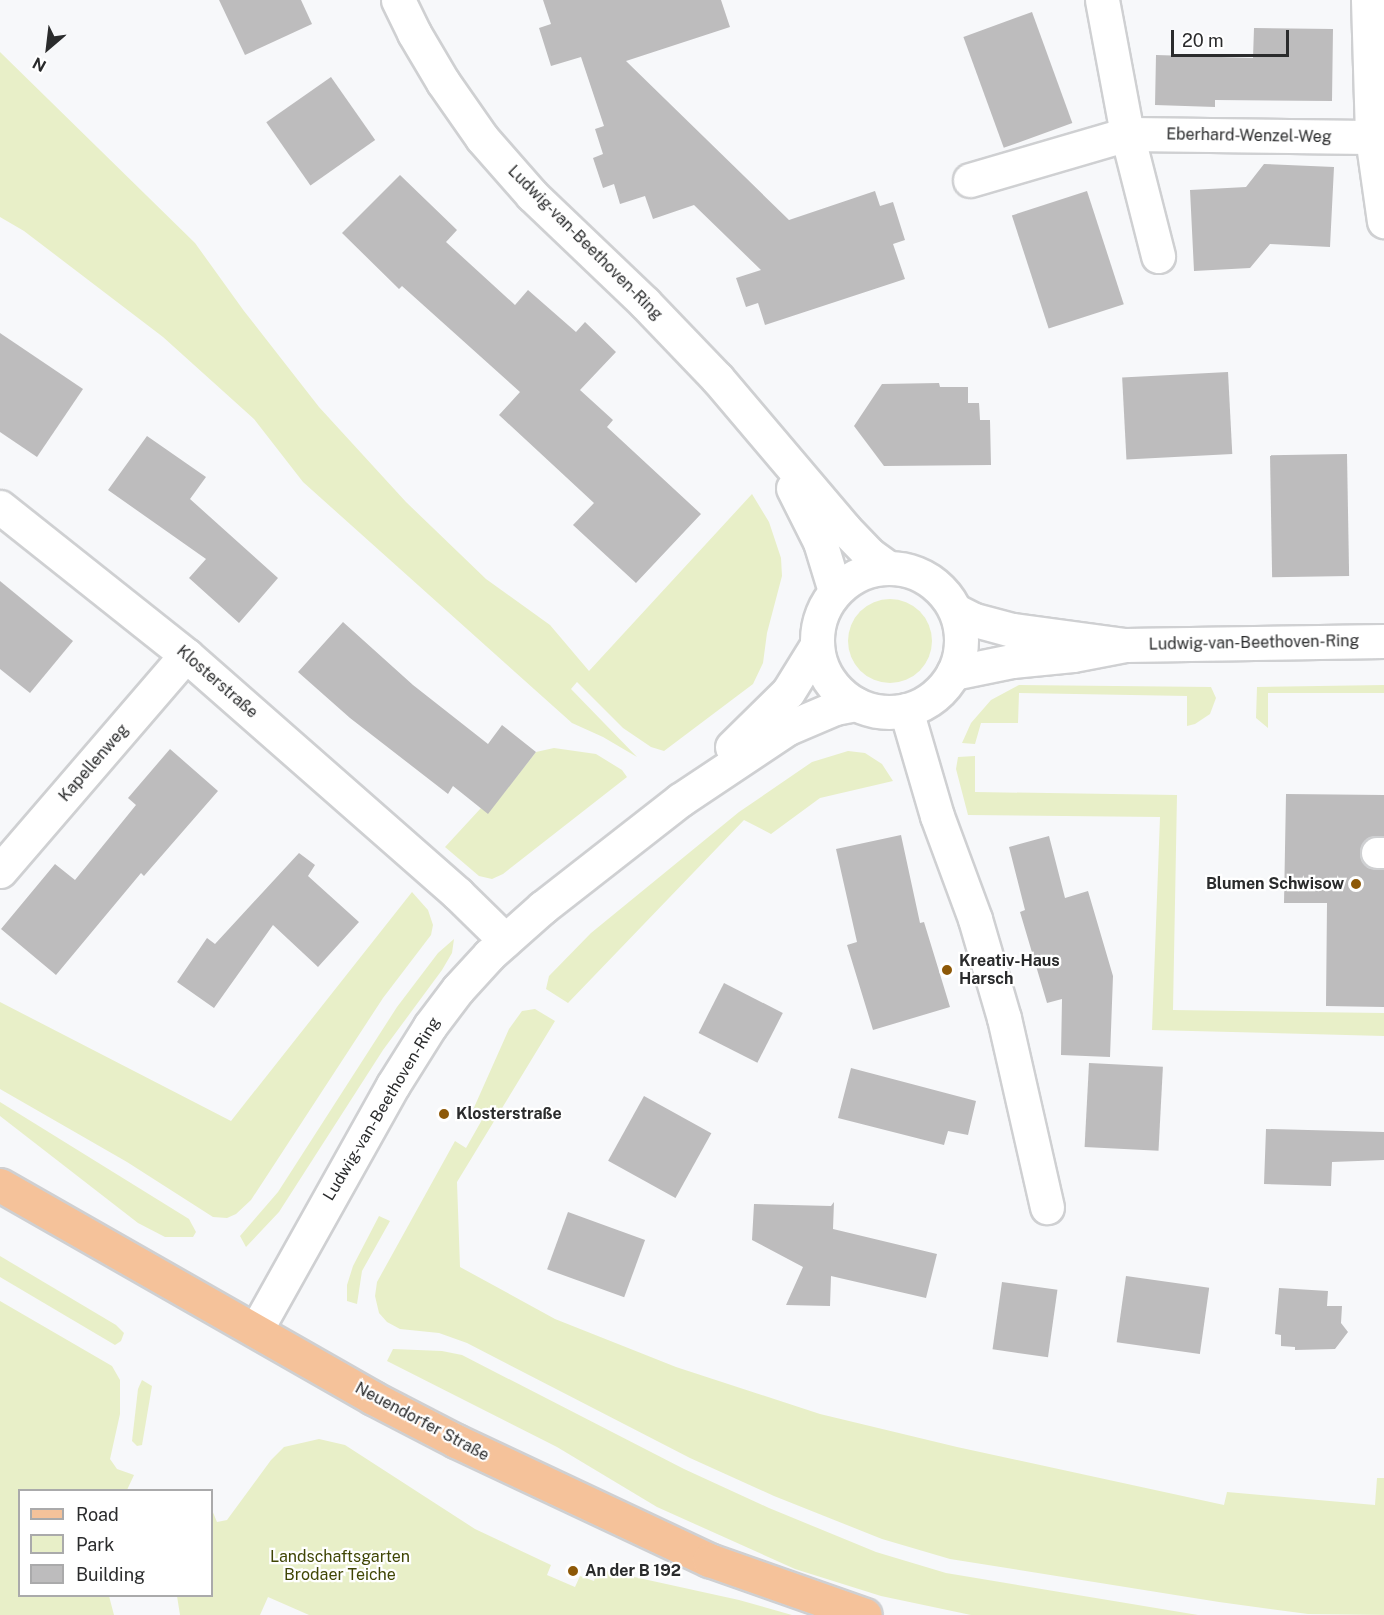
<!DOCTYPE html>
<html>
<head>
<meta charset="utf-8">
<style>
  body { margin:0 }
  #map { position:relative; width:1384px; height:1615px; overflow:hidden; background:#f7f8fa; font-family:"Public Sans",sans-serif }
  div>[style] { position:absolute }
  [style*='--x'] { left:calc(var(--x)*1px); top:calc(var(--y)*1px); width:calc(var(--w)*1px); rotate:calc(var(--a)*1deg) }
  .green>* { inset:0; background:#e8efc8 }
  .round { border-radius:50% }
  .building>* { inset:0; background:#bdbcbd; transform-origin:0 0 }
  .roads { filter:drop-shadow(2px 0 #cfd0d2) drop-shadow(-2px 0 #cfd0d2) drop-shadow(0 2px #cfd0d2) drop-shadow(0 -2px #cfd0d2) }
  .pedestrian>* { height:30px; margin:-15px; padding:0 15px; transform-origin:15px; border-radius:15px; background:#fff }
  .minor>* { height:33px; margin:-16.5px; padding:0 16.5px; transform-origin:16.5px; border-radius:16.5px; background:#fff }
  .minor>.ring { margin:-16.5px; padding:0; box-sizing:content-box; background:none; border:33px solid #fff; border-radius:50% }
  .primary>* { height:33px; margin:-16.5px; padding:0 16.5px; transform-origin:16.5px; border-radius:16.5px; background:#f5c29a }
  .dots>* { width:16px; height:16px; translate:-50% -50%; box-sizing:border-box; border:3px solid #fff; border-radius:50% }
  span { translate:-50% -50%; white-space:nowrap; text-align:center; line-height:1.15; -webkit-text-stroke:4.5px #fff; paint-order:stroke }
  .street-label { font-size:16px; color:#2a2b2c }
  .poi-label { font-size:16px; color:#2a2b2c; font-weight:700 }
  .right { translate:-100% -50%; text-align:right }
  .left { translate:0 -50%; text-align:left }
  .park-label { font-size:16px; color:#404605 }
  .legend { position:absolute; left:18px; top:1489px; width:195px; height:108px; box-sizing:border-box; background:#fff; border:2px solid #aaaaab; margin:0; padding:8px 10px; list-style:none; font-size:18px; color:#2a2b2c }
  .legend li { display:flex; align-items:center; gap:12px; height:30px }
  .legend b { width:30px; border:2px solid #aaaaab }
  .north { position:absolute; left:18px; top:18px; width:60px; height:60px; -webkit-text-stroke:4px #fff; paint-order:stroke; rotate:208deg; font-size:16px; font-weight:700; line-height:24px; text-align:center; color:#2a2b2c }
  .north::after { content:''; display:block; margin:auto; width:21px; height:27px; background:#2a2b2c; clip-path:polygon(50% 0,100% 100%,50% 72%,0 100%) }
  .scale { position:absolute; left:1171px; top:30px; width:118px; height:27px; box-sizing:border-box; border:3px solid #2a2b2c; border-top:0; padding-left:8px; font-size:18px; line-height:21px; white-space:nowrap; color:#2a2b2c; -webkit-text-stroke:4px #fff; paint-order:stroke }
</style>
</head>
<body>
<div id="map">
  <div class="green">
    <div style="clip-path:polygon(0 52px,195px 243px,244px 311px,319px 407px,406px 502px,486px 579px,550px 625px,589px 671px,752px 494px,769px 522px,781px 558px,782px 576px,767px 633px,763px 663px,753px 684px,664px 751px,651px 747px,623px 728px,577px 682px,571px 689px,637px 757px,603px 737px,572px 723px,303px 482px,254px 419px,163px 337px,24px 231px,0 217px)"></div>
    <div class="round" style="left:848px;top:599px;width:84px;height:84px"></div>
    <div style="clip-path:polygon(1019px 685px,1211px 687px,1216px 698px,1210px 714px,1195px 724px,1187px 726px,1187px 696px,1019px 693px,1018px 723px,981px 723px,975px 744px,962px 743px,971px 723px,991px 700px)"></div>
    <div style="clip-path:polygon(1384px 685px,1384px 693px,1268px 693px,1268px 728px,1256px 718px,1257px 687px)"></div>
    <div style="clip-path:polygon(554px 748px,596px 754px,622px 770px,627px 777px,503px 874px,492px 879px,479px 876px,445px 847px,481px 808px,488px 813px,536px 752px)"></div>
    <div style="clip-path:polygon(848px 751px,865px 753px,882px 764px,893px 781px,820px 798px,771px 834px,744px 820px,568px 1003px,546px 989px,549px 976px,591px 933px,739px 812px,812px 762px)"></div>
    <div style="clip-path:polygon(975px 756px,975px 792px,1177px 795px,1173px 1010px,1384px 1013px,1384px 1036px,1152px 1030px,1160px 817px,968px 815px,956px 769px,958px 757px)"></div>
    <div style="clip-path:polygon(412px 892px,428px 910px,433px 925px,431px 935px,383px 998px,251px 1200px,236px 1214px,227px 1218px,213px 1217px,127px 1162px,0 1089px,0 1002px,231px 1121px)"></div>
    <div style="clip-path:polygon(454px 939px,452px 953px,442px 970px,383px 1050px,279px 1212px,246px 1247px,240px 1236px,278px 1192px,397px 1007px,438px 953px)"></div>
    <div style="clip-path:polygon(535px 1009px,555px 1021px,457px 1182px,460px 1267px,555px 1319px,676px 1367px,820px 1414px,957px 1447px,1224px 1505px,1227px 1492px,1375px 1505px,1377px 1478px,1384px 1478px,1384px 1615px,1308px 1614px,1219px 1602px,950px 1559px,882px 1539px,774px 1496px,690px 1458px,467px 1343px,439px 1333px,400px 1329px,387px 1322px,379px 1313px,375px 1296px,377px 1282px,455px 1141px,466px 1148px,483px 1118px,472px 1112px,509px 1029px,522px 1011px)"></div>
    <div style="clip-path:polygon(0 1102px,189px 1219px,196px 1232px,193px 1237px,165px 1237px,138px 1223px,0 1116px)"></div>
    <div style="clip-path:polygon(379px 1216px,390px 1221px,362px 1271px,357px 1304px,347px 1301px,347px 1285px,353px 1266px)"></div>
    <div style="clip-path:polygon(0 1256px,116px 1325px,124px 1333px,121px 1341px,115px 1345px,0 1277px)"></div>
    <div style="clip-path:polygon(0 1301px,112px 1366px,120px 1380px,120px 1414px,110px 1459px,117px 1469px,134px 1475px,127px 1490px,20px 1490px,20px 1596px,109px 1596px,114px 1615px,0 1615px)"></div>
    <div style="clip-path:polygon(393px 1349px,442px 1351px,462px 1355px,684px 1469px,769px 1508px,876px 1552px,946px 1573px,1198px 1615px,971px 1615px,881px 1596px,795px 1569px,657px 1507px,557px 1447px,387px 1361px)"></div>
    <div style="clip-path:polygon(142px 1380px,152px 1386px,142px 1445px,137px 1446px,132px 1441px,138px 1389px)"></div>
    <div style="clip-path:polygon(319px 1439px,345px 1445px,475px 1529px,551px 1565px,547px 1575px,575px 1587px,580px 1576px,594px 1581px,598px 1569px,739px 1600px,792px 1615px,309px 1615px,268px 1597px,260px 1615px,180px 1615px,177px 1596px,212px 1596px,212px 1510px,217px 1522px,227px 1520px,271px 1460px,284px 1447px)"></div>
  </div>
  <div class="building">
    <div style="clip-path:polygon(219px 0,301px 0,312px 24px,245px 55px)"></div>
    <div style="clip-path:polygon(543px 0,721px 0,730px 27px,626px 61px,789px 220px,875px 191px,880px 206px,893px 202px,905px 240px,893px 244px,905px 279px,765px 325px,758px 303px,746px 307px,736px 278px,761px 270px,694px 205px,653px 219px,645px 196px,620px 204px,614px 184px,603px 188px,593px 158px,603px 154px,595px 129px,604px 126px,581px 57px,551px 66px,539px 28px,551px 24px)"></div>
    <div style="left:1032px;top:12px;width:118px;height:73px;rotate:70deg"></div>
    <div style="clip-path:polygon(1254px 28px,1333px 29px,1332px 101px,1215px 100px,1215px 107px,1155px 105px,1156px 55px,1253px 58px)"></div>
    <div style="left:331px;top:77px;width:77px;height:79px;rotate:55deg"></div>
    <div style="clip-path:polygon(1264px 164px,1334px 167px,1330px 247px,1270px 244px,1250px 268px,1194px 271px,1190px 190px,1246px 187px)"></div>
    <div style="clip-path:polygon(400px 175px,457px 230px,446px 242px,515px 305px,528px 290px,576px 332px,585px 322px,616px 352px,580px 390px,613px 420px,607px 427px,701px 514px,636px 583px,573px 525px,594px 503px,499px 415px,520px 392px,402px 286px,399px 289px,342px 233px)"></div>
    <div style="left:1087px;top:191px;width:119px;height:79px;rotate:72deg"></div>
    <div style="clip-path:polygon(0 333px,83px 389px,37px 457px,0 432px)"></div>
    <div style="left:1228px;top:372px;width:82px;height:106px;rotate:87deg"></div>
    <div style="clip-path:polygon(939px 383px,940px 387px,968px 387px,968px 403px,979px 403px,980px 420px,990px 420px,991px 465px,884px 466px,854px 426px,882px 384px)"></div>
    <div style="clip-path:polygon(147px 436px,206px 477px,190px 499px,278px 578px,239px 623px,189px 578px,206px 559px,108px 490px)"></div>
    <div style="left:1347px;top:454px;width:122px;height:77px;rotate:89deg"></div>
    <div style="clip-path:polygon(0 581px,73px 641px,30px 693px,0 669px)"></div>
    <div style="clip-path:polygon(343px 622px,413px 685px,488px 744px,502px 725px,536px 752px,488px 814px,453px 786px,448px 794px,350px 718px,298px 672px)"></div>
    <div style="clip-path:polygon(170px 749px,218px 791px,144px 876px,141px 873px,56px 975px,1px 929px,55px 864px,75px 880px,136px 805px,128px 798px)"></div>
    <div style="clip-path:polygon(1286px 794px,1384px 795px,1384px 836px,1368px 838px,1360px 852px,1362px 861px,1368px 868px,1384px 870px,1384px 1007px,1326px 1006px,1327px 903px,1284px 903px)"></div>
    <div style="clip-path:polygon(901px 835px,920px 923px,924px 922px,950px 1007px,873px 1030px,847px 945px,857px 942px,836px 849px)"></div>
    <div style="clip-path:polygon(1049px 836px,1065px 898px,1088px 891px,1113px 976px,1110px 1057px,1061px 1055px,1062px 999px,1047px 1003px,1020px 912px,1025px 910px,1009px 847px)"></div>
    <div style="clip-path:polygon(299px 853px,315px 865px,308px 876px,359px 922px,318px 967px,273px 925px,214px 1008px,177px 982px,207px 938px,215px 944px)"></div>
    <div style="left:724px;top:983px;width:66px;height:56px;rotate:27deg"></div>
    <div style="left:1089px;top:1063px;width:74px;height:84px;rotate:3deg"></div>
    <div style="clip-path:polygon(851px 1068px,976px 1101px,968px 1135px,948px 1131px,944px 1145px,838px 1118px)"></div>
    <div style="left:644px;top:1096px;width:77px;height:74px;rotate:29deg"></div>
    <div style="clip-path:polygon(1266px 1129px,1384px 1132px,1384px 1160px,1332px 1162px,1331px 1186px,1264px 1184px)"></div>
    <div style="clip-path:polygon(834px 1202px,833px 1229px,937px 1254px,926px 1298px,831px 1276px,830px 1306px,786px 1305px,803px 1267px,752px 1240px,754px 1204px,831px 1206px)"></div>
    <div style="left:568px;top:1212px;width:82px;height:61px;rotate:20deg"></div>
    <div style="left:1126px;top:1276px;width:84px;height:67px;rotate:8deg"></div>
    <div style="left:1002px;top:1282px;width:56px;height:68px;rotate:8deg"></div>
    <div style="clip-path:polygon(1279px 1288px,1328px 1291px,1327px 1306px,1342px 1306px,1341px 1323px,1348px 1332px,1335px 1349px,1295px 1350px,1295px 1347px,1281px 1346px,1281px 1335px,1275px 1334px)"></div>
  </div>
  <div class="roads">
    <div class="pedestrian">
      <div style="--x:1377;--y:853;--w:7;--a:0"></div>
    </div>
    <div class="minor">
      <div style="--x:398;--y:0;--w:37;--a:64"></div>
      <div style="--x:414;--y:33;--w:57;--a:59.4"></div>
      <div style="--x:443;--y:82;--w:68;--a:55.1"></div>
      <div style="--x:482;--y:138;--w:76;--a:48.7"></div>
      <div style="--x:532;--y:195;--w:156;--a:43.7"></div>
      <div style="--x:645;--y:303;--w:104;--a:46.2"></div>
      <div style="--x:717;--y:378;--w:197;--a:49.7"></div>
      <div style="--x:844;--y:528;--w:36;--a:46"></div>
      <div style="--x:869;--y:554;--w:24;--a:36"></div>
      <div style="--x:1102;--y:0;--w:136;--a:79.4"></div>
      <div style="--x:1127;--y:134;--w:126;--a:75.7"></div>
      <div style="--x:1368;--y:0;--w:137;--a:88.3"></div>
      <div style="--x:1372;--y:137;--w:85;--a:81.9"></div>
      <div style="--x:970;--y:180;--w:164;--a:-16.3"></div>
      <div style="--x:1127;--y:134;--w:245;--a:0.7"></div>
      <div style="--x:793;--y:488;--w:60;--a:63.4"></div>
      <div style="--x:820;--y:542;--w:51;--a:73"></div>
      <div style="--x:0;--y:507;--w:238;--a:38.5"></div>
      <div style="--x:186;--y:655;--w:362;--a:41.3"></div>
      <div style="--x:458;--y:894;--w:66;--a:44.4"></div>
      <div class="ring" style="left:817px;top:568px;width:111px;height:111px"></div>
      <div style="--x:1125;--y:645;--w:259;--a:-0.9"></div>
      <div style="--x:953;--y:673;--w:60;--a:-11.5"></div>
      <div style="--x:1012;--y:661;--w:61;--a:-5.6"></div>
      <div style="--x:1073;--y:655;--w:53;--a:-10.9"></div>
      <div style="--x:1125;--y:645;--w:114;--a:-172.4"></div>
      <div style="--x:1012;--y:630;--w:39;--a:-165"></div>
      <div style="--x:974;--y:620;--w:20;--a:-153"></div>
      <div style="--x:906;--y:710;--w:110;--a:73.7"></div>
      <div style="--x:937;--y:816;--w:110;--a:69.7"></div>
      <div style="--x:975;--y:919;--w:103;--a:73.7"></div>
      <div style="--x:1004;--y:1018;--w:194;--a:77.2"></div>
      <div style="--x:732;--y:747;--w:78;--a:-44.5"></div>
      <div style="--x:788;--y:692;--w:55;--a:-58.3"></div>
      <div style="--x:0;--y:871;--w:285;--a:-49.3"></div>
      <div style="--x:256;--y:1330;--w:281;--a:-60.8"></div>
      <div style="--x:393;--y:1085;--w:70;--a:-57.9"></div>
      <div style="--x:430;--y:1026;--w:46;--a:-52.9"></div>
      <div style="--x:458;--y:989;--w:46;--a:-47.6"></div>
      <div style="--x:489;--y:955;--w:72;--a:-41.6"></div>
      <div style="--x:543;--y:907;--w:174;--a:-38"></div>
      <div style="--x:680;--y:800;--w:130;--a:-33.7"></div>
      <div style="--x:788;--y:728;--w:51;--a:-23.1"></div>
      <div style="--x:835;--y:708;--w:21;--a:-11"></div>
    </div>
    <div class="primary">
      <div style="--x:0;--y:1185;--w:430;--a:29.7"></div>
      <div style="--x:373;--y:1398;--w:93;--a:27.4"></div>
      <div style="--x:456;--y:1441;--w:280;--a:25.2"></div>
      <div style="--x:709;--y:1560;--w:165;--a:19.4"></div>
    </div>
  </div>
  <div class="dots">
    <div style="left:1356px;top:884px;background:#8d5807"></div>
    <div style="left:947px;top:970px;background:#8d5807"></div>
    <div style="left:444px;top:1114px;background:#8d5807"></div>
    <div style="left:573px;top:1571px;background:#8d5807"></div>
  </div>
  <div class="street-label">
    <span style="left:1249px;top:136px;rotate:1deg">Eberhard-Wenzel-Weg</span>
    <span style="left:585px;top:243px;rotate:45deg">Ludwig-van-Beethoven-Ring</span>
    <span style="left:1254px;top:643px;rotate:-1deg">Ludwig-van-Beethoven-Ring</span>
    <span style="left:217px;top:682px;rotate:41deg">Klosterstraße</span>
    <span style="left:94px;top:763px;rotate:-49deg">Kapellenweg</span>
    <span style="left:382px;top:1109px;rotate:-59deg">Ludwig-van-Beethoven-Ring</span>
    <span style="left:422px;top:1422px;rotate:28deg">Neuendorfer Straße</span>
  </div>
  <div class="poi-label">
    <span class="right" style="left:1344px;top:884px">Blumen Schwisow</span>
    <span class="left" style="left:959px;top:970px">Kreativ-Haus<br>Harsch</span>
    <span class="left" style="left:456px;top:1114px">Klosterstraße</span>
    <span class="left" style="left:585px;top:1571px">An der B 192</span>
  </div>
  <div class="park-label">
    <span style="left:340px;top:1566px">Landschaftsgarten<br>Brodaer Teiche</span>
  </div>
  <ul class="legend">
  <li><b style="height:8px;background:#f5c29a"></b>Road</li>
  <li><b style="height:16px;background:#e8efc8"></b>Park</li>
  <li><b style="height:16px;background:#bdbcbd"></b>Building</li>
  </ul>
  <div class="north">N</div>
  <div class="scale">20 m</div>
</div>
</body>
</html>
